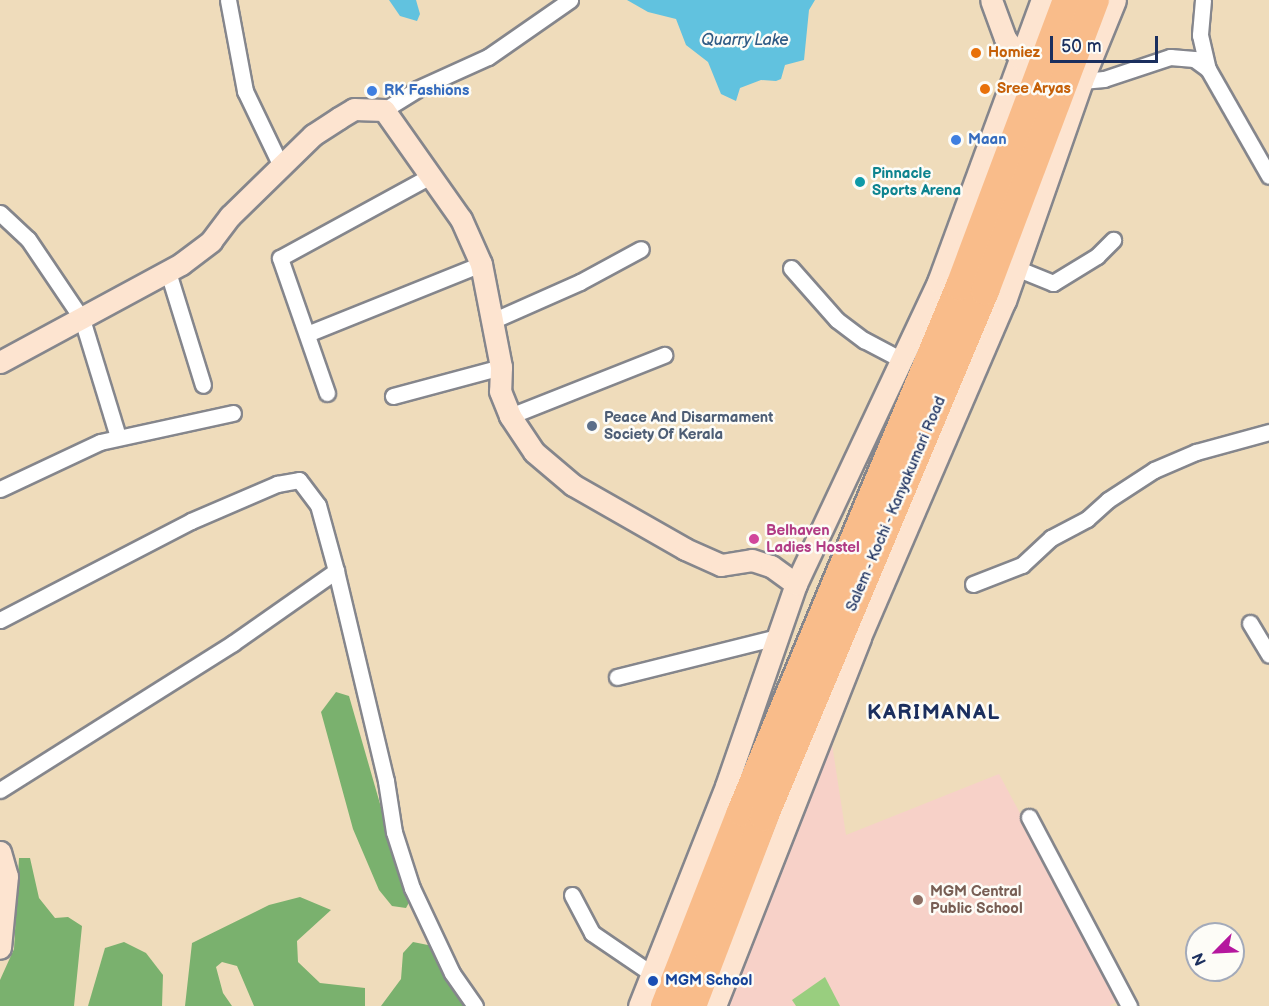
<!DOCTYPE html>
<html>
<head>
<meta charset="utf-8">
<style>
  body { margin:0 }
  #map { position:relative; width:1269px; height:1006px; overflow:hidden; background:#efdcbb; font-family:"Balsamiq Sans",sans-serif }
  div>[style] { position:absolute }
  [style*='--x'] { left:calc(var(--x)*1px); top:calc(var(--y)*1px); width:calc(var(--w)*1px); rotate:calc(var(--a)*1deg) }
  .built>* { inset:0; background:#f7d1c8 }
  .green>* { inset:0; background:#99ce7f }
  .forest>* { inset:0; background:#7ab16e }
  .water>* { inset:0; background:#61c2df }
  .roads { filter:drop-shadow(2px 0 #85868c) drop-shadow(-2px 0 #85868c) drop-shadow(0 2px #85868c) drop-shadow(0 -2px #85868c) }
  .street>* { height:15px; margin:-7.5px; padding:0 7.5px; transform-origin:7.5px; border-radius:7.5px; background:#fff }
  .secondary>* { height:21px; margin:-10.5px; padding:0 10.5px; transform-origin:10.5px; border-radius:10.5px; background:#fde4d0 }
  .highway>* { height:28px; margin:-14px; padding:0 14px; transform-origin:14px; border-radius:14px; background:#f9bc8a }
  .dots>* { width:16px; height:16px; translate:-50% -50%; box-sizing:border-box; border:3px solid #fdfcf7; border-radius:50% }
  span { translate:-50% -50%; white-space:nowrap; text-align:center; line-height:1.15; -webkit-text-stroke:5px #fdfcf7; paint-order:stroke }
  .food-label { font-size:15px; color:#c56008; font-weight:700 }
  .left { translate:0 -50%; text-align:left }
  .shop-label { font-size:15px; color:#366cbe; font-weight:700 }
  .culture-label { font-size:15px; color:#0d838f; font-weight:700 }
  .service-label { font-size:15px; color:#4e5e75; font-weight:700 }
  .street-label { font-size:15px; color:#1b2f5e }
  .hotel-label { font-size:15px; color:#b23c85; font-weight:700 }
  .education-label { font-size:15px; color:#785e54; font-weight:700 }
  .transit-label { font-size:15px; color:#164399; font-weight:700 }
  .water-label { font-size:16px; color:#305b85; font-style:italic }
  .district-label { font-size:21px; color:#1b2f5e; font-weight:700; letter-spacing:1.5px }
  .north { position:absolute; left:1185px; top:922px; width:60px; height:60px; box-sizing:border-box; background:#fdfcf7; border:2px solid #a3aaba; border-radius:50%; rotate:246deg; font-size:16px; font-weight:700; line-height:24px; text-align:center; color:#1b2f5e }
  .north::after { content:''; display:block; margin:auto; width:21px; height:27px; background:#b5179e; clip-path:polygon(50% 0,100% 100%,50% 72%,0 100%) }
  .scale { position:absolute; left:1050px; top:36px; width:108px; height:27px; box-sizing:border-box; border:3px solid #1b2f5e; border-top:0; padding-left:8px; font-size:18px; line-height:21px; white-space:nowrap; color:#1b2f5e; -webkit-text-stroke:4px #fdfcf7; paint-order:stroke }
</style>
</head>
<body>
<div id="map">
  <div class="built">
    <div style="clip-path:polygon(832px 744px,846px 835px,999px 774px,1120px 1000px,1109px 1006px,729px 1006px,731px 993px)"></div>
  </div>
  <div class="green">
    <div style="clip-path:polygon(825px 977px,840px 1006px,796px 1006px,792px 1000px)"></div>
  </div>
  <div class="forest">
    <div style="clip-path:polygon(336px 692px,349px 696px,393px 849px,412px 897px,406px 908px,392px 906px,379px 890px,353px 829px,321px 712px)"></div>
    <div style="clip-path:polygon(19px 858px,30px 858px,39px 898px,55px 918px,68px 917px,82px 926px,74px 1006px,0 1006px,0 980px,14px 949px)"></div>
    <div style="clip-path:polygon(300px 897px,331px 910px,297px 941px,298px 962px,320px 983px,365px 988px,365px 1006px,254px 1006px,237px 966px,222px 962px,216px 967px,223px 993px,232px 1006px,185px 1006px,192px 943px,269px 905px)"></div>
    <div style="clip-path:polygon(124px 942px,146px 953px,163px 975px,162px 1006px,88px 1006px,105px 948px)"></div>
    <div style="clip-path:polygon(413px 942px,433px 946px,472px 1006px,381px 1006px,401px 979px,403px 953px)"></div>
  </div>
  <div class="water">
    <div style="clip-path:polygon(389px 0,416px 0,420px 14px,417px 21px,400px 16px)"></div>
    <div style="clip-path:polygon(627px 0,815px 0,809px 10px,804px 60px,785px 65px,781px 79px,776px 81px,761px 80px,740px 88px,736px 101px,721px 94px,708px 62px,686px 45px,676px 19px,648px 12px)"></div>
  </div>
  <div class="roads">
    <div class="street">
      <div style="--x:228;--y:0;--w:93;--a:79.4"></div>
      <div style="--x:245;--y:91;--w:83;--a:64.4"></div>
      <div style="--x:1203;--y:0;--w:35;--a:95"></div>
      <div style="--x:1200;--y:35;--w:35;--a:77"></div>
      <div style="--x:1082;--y:81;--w:22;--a:-5"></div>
      <div style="--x:1104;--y:79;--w:70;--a:-18.4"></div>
      <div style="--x:1170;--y:57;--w:24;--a:5"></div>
      <div style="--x:1194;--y:59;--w:17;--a:36"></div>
      <div style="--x:1208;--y:69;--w:123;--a:60.3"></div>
      <div style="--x:384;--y:110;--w:39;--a:-32"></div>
      <div style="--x:417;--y:89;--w:78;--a:-24.3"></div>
      <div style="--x:488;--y:57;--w:100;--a:-34.8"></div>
      <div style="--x:0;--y:213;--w:38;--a:43"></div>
      <div style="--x:28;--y:239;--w:97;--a:56"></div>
      <div style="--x:82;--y:319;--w:123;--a:73"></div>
      <div style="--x:791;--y:268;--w:69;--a:48.5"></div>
      <div style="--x:837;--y:320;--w:34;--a:37"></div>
      <div style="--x:864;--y:340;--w:41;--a:27.8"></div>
      <div style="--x:1016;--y:268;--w:40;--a:22"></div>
      <div style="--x:1053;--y:283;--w:52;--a:-31.5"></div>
      <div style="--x:1097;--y:256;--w:23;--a:-45"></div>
      <div style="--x:168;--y:272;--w:118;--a:72.8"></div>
      <div style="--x:492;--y:321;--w:96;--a:-23.9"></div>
      <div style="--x:580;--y:282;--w:69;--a:-28.4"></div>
      <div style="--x:307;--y:334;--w:188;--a:-21.9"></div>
      <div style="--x:327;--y:393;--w:143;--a:-109.2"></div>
      <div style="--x:280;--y:258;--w:173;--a:-28.6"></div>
      <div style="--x:393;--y:396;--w:112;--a:-15"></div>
      <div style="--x:510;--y:416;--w:166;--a:-21.6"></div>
      <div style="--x:0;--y:489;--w:110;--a:-25.2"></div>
      <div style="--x:100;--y:442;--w:136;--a:-12.3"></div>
      <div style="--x:973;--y:584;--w:53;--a:-21.2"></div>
      <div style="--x:1022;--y:565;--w:40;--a:-43"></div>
      <div style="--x:1051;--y:538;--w:41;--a:-27.8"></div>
      <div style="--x:1087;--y:519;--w:28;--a:-42"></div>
      <div style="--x:1108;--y:500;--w:55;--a:-33.1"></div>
      <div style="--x:1154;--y:470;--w:46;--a:-23.2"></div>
      <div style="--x:1196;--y:452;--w:76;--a:-15.3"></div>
      <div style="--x:0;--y:620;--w:215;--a:-27.4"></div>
      <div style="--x:191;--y:521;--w:94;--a:-23.3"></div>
      <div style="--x:277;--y:484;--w:22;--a:-10"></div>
      <div style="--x:299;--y:480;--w:31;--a:53"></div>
      <div style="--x:318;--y:505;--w:68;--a:74.7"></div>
      <div style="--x:336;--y:571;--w:216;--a:76.6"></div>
      <div style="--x:386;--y:781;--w:52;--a:81.1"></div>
      <div style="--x:394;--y:832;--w:59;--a:72.2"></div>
      <div style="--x:412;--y:888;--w:94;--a:64.8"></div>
      <div style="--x:452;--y:973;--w:40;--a:55.1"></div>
      <div style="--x:1250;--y:623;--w:37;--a:59"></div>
      <div style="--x:617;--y:677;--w:166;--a:-14"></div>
      <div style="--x:0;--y:790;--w:275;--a:-32.2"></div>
      <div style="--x:233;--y:643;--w:126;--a:-35"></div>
      <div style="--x:1029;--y:817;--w:214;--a:62.1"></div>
      <div style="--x:572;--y:895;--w:43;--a:62.2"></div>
      <div style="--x:592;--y:933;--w:73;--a:34.3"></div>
    </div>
    <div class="secondary">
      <div style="--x:1082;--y:81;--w:87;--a:-67.8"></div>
      <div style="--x:0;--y:362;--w:206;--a:-28.4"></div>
      <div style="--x:181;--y:264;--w:38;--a:-37"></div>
      <div style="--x:211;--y:241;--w:31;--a:-53"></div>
      <div style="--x:230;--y:216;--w:116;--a:-44.3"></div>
      <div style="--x:313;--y:135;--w:31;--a:-33"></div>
      <div style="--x:339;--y:118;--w:17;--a:-31"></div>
      <div style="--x:354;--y:109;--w:30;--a:2"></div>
      <div style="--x:384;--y:110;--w:133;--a:54.8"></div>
      <div style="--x:461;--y:219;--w:49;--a:66"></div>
      <div style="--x:481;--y:264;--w:105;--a:79"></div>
      <div style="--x:501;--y:367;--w:24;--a:92"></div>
      <div style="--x:500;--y:391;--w:27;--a:68"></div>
      <div style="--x:510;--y:416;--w:43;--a:56.3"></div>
      <div style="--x:534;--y:452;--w:51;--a:40.2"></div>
      <div style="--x:573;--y:485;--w:129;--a:29.7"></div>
      <div style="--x:685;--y:549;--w:39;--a:24"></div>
      <div style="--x:721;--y:565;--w:31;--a:-9"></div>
      <div style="--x:752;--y:560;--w:20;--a:18"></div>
      <div style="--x:771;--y:566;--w:31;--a:36"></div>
      <div style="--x:0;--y:852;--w:25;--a:74"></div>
      <div style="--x:7;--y:876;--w:72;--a:95.6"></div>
      <div style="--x:639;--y:1006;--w:237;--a:-68.4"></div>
      <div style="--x:726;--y:786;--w:214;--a:-70.9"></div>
      <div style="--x:796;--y:584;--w:334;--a:-64.8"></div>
      <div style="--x:938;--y:282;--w:301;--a:-69.8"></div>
      <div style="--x:715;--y:1006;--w:396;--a:-68.5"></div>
      <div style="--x:860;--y:637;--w:366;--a:-66.7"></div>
      <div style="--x:1005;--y:301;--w:233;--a:-70.7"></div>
      <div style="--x:1082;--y:81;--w:20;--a:169"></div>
      <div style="--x:1062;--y:85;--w:26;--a:-155"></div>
      <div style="--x:1038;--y:74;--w:24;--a:-138"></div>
      <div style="--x:1020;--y:58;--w:25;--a:-127"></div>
      <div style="--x:1005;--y:38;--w:40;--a:-110.2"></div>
    </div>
    <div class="highway">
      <div style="--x:665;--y:1006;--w:208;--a:-68.6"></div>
      <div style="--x:741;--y:812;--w:570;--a:-67.4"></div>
      <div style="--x:960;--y:286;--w:305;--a:-69.5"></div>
      <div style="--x:692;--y:1006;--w:202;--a:-69.1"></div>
      <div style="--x:764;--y:817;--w:571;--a:-67.21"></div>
      <div style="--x:985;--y:291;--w:311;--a:-69.3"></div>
    </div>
  </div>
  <div class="dots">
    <div style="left:976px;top:53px;background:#e8710a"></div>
    <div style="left:985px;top:89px;background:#e8710a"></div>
    <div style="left:372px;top:91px;background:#3f7fe0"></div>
    <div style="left:956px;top:140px;background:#3f7fe0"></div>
    <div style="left:860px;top:182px;background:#0f9aa8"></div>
    <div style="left:592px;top:426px;background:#5c6f8a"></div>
    <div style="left:754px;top:539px;background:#d1479c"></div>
    <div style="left:918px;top:900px;background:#8d6e63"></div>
    <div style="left:653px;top:981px;background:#1a4fb4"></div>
  </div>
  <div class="food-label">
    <span class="left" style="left:988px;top:53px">Homiez</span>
    <span class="left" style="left:997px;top:89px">Sree Aryas</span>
  </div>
  <div class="shop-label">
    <span class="left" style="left:384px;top:91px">RK Fashions</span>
    <span class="left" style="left:968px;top:140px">Maan</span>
  </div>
  <div class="culture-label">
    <span class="left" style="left:872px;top:182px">Pinnacle<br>Sports Arena</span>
  </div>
  <div class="service-label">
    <span class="left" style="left:604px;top:426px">Peace And Disarmament<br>Society Of Kerala</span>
  </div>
  <div class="street-label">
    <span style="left:896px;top:504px;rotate:-67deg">Salem - Kochi - Kanyakumari Road</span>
  </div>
  <div class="hotel-label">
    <span class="left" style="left:766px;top:539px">Belhaven<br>Ladies Hostel</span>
  </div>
  <div class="education-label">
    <span class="left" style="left:930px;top:900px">MGM Central<br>Public School</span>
  </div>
  <div class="transit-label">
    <span class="left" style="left:665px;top:981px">MGM School</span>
  </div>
  <div class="water-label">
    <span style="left:745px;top:41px">Quarry Lake</span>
  </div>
  <div class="district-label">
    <span style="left:934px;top:713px">KARIMANAL</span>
  </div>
  <div class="north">N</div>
  <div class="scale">50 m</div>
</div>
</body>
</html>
